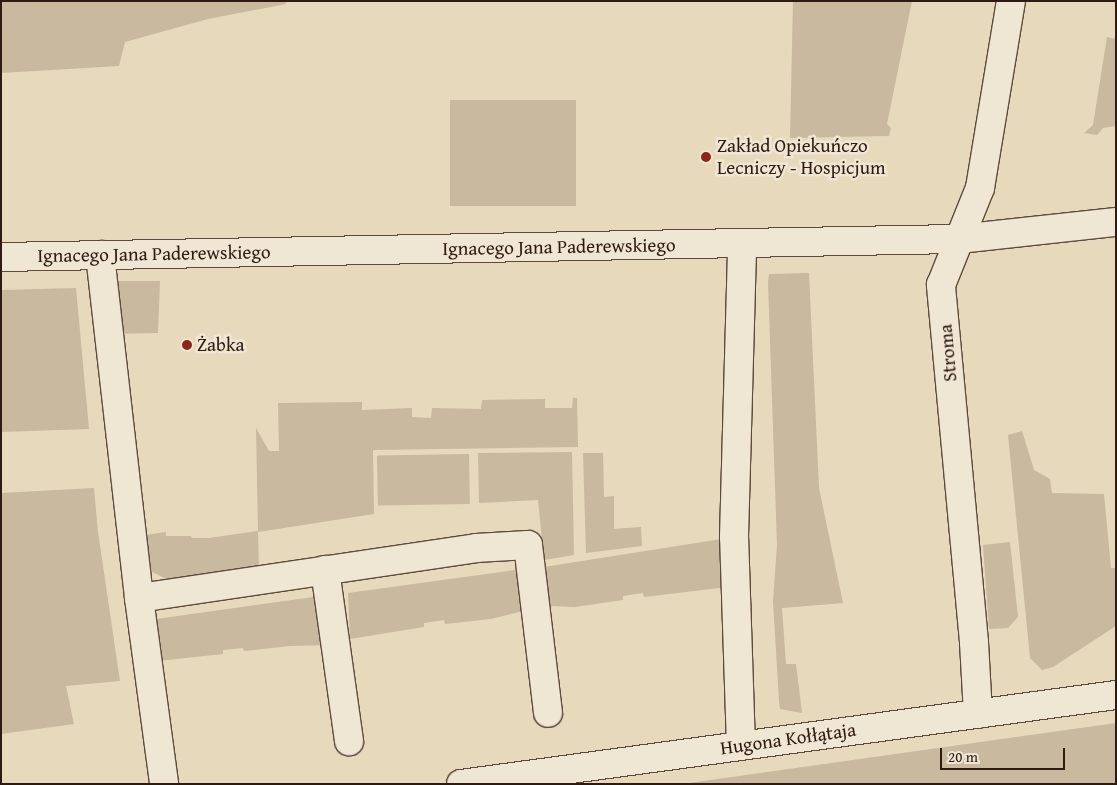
<!DOCTYPE html>
<html>
<head>
<meta charset="utf-8">
<style>
  body { margin:0 }
  #map { position:relative; width:1117px; height:785px; overflow:hidden; background:#e7d9bc; font-family:"Gentium Book Plus",serif }
  div>[style] { position:absolute }
  [style*='--x'] { left:calc(var(--x)*1px); top:calc(var(--y)*1px); width:calc(var(--w)*1px); rotate:calc(var(--a)*1deg) }
  .green>* { inset:0; background:#c8b99f; transform-origin:0 0 }
  .roads { filter:drop-shadow(1px 0 #5d4a3c) drop-shadow(-1px 0 #5d4a3c) drop-shadow(0 1px #5d4a3c) drop-shadow(0 -1px #5d4a3c) }
  .minor>* { height:28px; margin:-14px; padding:0 14px; transform-origin:14px; border-radius:14px; background:#efe6d3 }
  .dots>* { width:14px; height:14px; translate:-50% -50%; box-sizing:border-box; border:2px solid #efe6d3; border-radius:50% }
  span { translate:-50% -50%; white-space:nowrap; text-align:center; line-height:1.15; -webkit-text-stroke:5px #efe6d3; paint-order:stroke }
  .poi-label { font-size:19px; color:#2f1a11 }
  .left { translate:0 -50%; text-align:left }
  .street-label { font-size:19px; color:#2f1a11 }
  .frame { position:absolute; inset:0; border:2px solid #2f1a11; pointer-events:none }
  .scale { position:absolute; left:940px; top:748px; width:125px; height:22px; box-sizing:border-box; border:2px solid #2f1a11; border-top:0; padding-left:6px; font-size:15px; line-height:18px; white-space:nowrap; color:#2f1a11; -webkit-text-stroke:4px #efe6d3; paint-order:stroke }
</style>
</head>
<body>
<div id="map">
  <div class="green">
    <div style="clip-path:polygon(1px 1px,285px 1px,286px 4px,208px 19px,125px 42px,119px 66px,1px 73px)"></div>
    <div style="clip-path:polygon(793px 1px,912px 1px,887px 124px,891px 128px,889px 136px,790px 138px)"></div>
    <div style="clip-path:polygon(1107px 37px,1116px 39px,1116px 126px,1103px 128px,1097px 135px,1084px 133px,1093px 125px)"></div>
    <div style="left:450px;top:100px;width:126px;height:106px"></div>
    <div style="clip-path:polygon(809px 273px,819px 488px,843px 603px,782px 608px,786px 664px,796px 664px,802px 713px,780px 709px,779px 701px,773px 601px,777px 545px,768px 282px,769px 274px)"></div>
    <div style="clip-path:polygon(103px 281px,160px 281px,158px 333px,109px 334px)"></div>
    <div style="clip-path:polygon(76px 288px,89px 429px,1px 432px,1px 290px)"></div>
    <div style="clip-path:polygon(573px 398px,577px 398px,578px 447px,373px 450px,374px 514px,258px 532px,259px 567px,166px 579px,147px 569px,145px 535px,166px 532px,166px 536px,191px 536px,192px 538px,209px 538px,258px 531px,256px 428px,269px 451px,279px 451px,278px 403px,362px 402px,362px 410px,412px 408px,412px 417px,431px 418px,432px 408px,481px 409px,482px 400px,545px 399px,545px 408px,572px 408px)"></div>
    <div style="clip-path:polygon(1022px 431px,1034px 470px,1050px 479px,1052px 493px,1104px 494px,1111px 568px,1116px 568px,1116px 626px,1053px 667px,1042px 670px,1030px 658px,1008px 435px)"></div>
    <div style="clip-path:polygon(572px 452px,574px 555px,544px 560px,538px 500px,479px 503px,478px 453px)"></div>
    <div style="clip-path:polygon(583px 453px,603px 453px,604px 497px,614px 496px,614px 529px,641px 527px,642px 546px,586px 553px)"></div>
    <div style="left:469px;top:454px;width:50px;height:92px;rotate:89deg"></div>
    <div style="clip-path:polygon(94px 488px,98px 532px,120px 681px,66px 686px,74px 724px,1px 734px,1px 493px)"></div>
    <div style="clip-path:polygon(734px 537px,736px 586px,644px 597px,643px 593px,623px 596px,623px 600px,575px 607px,549px 606px,544px 567px)"></div>
    <div style="clip-path:polygon(1010px 542px,1018px 617px,1008px 628px,989px 629px,983px 545px)"></div>
    <div style="clip-path:polygon(530px 568px,535px 608px,491px 619px,445px 624px,444px 620px,424px 623px,424px 627px,350px 639px,348px 593px)"></div>
    <div style="clip-path:polygon(328px 595px,335px 645px,290px 646px,244px 651px,243px 648px,223px 650px,223px 654px,148px 662px,142px 621px)"></div>
    <div style="clip-path:polygon(1116px 723px,1116px 784px,682px 784px)"></div>
  </div>
  <div class="roads">
    <div class="minor">
      <div style="--x:100;--y:255;--w:345;--a:83.5"></div>
      <div style="--x:139;--y:598;--w:188;--a:82.3"></div>
      <div style="--x:1;--y:257;--w:958;--a:-1.08"></div>
      <div style="--x:959;--y:239;--w:158;--a:-6.2"></div>
      <div style="--x:325;--y:570;--w:173;--a:82"></div>
      <div style="--x:139;--y:598;--w:341;--a:-8.4"></div>
      <div style="--x:476;--y:548;--w:52;--a:-3.3"></div>
      <div style="--x:528;--y:545;--w:169;--a:83.2"></div>
      <div style="--x:978;--y:714;--w:72;--a:-93.2"></div>
      <div style="--x:974;--y:642;--w:359;--a:-95.3"></div>
      <div style="--x:941;--y:285;--w:105;--a:-68.1"></div>
      <div style="--x:980;--y:188;--w:190;--a:-80.6"></div>
      <div style="--x:741;--y:746;--w:209;--a:-91.9"></div>
      <div style="--x:734;--y:537;--w:294;--a:-88.4"></div>
      <div style="--x:461;--y:784;--w:661;--a:-7.74"></div>
    </div>
  </div>
  <div class="dots">
    <div style="left:706px;top:157px;background:#8f2418"></div>
    <div style="left:187px;top:345px;background:#8f2418"></div>
  </div>
  <div class="poi-label">
    <span class="left" style="left:717px;top:157px">Zakład Opiekuńczo<br>Lecniczy - Hospicjum</span>
    <span class="left" style="left:197px;top:345px">Żabka</span>
  </div>
  <div class="street-label">
    <span style="left:559px;top:247px;rotate:-1deg">Ignacego Jana Paderewskiego</span>
    <span style="left:154px;top:254px;rotate:-1deg">Ignacego Jana Paderewskiego</span>
    <span style="left:948px;top:353px;rotate:-95deg">Stroma</span>
    <span style="left:788px;top:739px;rotate:-8deg">Hugona Kołłątaja</span>
  </div>
  <div class="frame"></div>
  <div class="scale">20 m</div>
</div>
</body>
</html>
